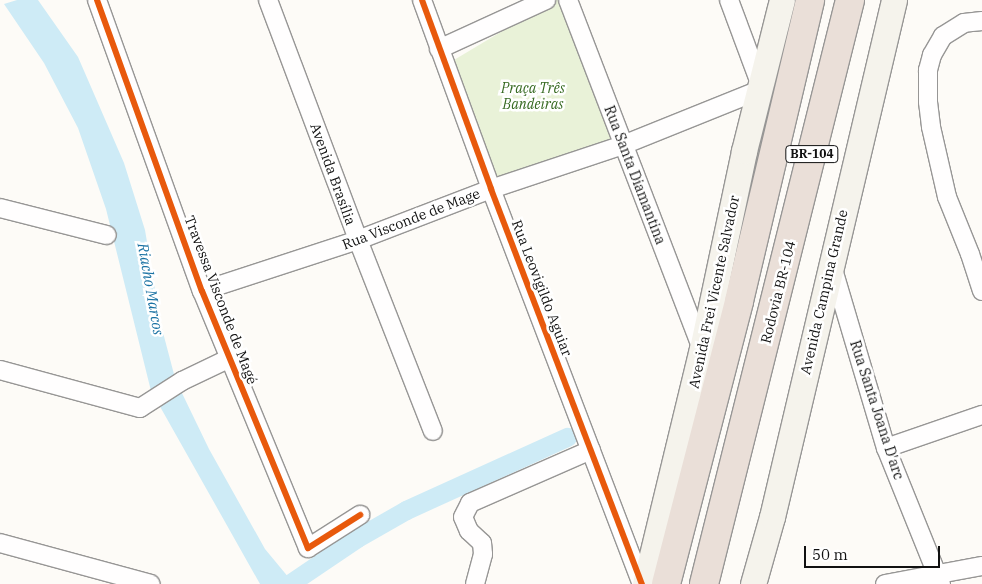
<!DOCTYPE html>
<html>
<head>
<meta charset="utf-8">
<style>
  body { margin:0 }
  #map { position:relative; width:982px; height:584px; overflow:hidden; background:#fdfbf7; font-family:"IBM Plex Serif",serif }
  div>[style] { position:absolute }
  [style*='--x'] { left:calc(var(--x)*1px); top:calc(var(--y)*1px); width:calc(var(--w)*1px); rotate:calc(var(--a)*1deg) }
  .green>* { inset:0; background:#e9f2d8 }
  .water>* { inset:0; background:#ceebf6 }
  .canal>* { height:19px; margin:-9.5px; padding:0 9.5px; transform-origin:9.5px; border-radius:9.5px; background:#ceebf6 }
  .roads { filter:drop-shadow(1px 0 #979695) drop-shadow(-1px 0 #979695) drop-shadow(0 1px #979695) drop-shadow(0 -1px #979695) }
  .street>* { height:18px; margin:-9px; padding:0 9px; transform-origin:9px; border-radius:9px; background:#fffefe }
  .secondary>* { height:25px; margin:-12.5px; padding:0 12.5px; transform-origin:12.5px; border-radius:12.5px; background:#f5f3ec }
  .highway>* { height:28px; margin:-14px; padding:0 14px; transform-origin:14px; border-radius:14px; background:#eadfd8 }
  .cycleway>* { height:6px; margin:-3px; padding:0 3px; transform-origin:3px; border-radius:3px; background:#e8590c }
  span { translate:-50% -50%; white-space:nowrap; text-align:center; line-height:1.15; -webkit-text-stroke:5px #fff; paint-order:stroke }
  .shield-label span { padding:1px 4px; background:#fff; border:1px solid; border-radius:4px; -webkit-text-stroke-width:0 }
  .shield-label { font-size:12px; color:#111; font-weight:700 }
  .park-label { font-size:14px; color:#356920; font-style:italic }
  .street-label { font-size:14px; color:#111 }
  .water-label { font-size:15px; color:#1a72a3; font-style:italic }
  .scale { position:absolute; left:804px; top:546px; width:136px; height:22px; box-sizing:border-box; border:2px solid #111; border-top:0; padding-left:6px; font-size:15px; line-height:18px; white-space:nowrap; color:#111; -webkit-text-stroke:4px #fff; paint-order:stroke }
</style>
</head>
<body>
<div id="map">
  <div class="green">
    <div style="clip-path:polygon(554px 0,561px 0,622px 136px,491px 180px,454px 60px)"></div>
  </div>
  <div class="water">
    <div style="clip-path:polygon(17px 0,38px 0,78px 57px,124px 163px,145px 230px,161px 325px,175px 378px,152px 395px,106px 209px,78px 128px,44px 63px,4px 4px)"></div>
    <div style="clip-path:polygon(180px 389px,209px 449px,265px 549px,294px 584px,260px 584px,158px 403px)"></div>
  </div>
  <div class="canal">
    <div style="--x:289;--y:584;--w:82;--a:-34.1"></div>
    <div style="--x:357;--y:538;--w:56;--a:-29.7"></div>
    <div style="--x:406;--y:510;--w:177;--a:-24.4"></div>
  </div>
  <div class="roads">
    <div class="street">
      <div style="--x:97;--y:0;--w:309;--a:70.2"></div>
      <div style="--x:202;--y:291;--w:278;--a:67.6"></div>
      <div style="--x:308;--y:548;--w:62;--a:-32.4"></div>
      <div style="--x:268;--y:0;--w:256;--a:69.4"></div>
      <div style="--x:358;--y:240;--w:205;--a:68.6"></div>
      <div style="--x:422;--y:0;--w:201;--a:69.9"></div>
      <div style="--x:491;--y:189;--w:423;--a:69.1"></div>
      <div style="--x:568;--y:0;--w:374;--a:69"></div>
      <div style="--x:729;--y:0;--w:92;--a:69.6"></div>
      <div style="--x:982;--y:21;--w:18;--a:174"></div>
      <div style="--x:964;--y:23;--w:25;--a:148"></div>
      <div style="--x:943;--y:36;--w:22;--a:120"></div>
      <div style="--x:932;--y:55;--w:16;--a:105"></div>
      <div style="--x:928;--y:70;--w:32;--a:90"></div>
      <div style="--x:928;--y:102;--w:25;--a:83"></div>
      <div style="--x:931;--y:127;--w:72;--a:77.1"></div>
      <div style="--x:947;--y:197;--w:61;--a:68"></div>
      <div style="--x:970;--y:254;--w:39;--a:72"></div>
      <div style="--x:439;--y:49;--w:118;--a:-24.6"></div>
      <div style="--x:0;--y:208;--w:110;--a:14.2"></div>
      <div style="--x:832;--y:266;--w:190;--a:73.5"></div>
      <div style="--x:886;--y:448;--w:147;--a:68"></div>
      <div style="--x:202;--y:291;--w:164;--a:-18.1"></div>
      <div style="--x:358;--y:240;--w:142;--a:-21"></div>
      <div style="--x:491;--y:189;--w:139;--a:-18.4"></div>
      <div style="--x:623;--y:145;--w:148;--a:-21.9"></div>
      <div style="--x:0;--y:370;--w:145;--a:15.2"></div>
      <div style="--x:140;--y:408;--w:50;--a:-32.7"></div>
      <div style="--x:182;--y:381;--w:53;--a:-25.6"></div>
      <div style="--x:886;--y:448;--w:102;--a:-19"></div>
      <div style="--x:0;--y:543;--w:156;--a:15.2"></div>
      <div style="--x:475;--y:584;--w:31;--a:-75"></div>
      <div style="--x:483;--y:554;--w:11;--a:-95"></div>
      <div style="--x:482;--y:543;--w:18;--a:-137"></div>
      <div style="--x:469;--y:531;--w:15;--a:-113"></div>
      <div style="--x:463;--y:517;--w:16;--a:-63"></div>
      <div style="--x:470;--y:503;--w:132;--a:-23.7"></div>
      <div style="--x:885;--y:584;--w:99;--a:-10.5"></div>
    </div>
    <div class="secondary">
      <div style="--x:645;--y:584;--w:242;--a:-76.4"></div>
      <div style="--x:702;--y:349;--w:202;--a:-78"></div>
      <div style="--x:744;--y:151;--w:156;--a:-75.9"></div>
      <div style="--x:753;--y:584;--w:70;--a:-74.2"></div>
      <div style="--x:772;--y:517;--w:531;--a:-76.72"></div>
    </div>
    <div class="highway">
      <div style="--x:666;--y:584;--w:292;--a:-75.5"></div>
      <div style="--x:739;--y:301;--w:309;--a:-76.7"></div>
      <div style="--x:704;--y:584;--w:602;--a:-75.96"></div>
    </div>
  </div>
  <div class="cycleway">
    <div style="--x:97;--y:0;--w:309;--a:70.2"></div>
    <div style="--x:202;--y:291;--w:278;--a:67.6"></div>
    <div style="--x:308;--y:548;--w:62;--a:-32.4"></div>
    <div style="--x:422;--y:0;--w:201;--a:69.9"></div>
    <div style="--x:491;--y:189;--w:423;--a:69.1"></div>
  </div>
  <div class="shield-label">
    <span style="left:812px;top:154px">BR-104</span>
  </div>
  <div class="park-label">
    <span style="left:533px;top:96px">Praça Três<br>Bandeiras</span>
  </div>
  <div class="street-label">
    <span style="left:333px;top:174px;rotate:70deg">Avenida Brasília</span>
    <span style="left:635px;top:175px;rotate:69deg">Rua Santa Diamantina</span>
    <span style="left:411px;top:219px;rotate:-21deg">Rua Visconde de Mage</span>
    <span style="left:542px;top:288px;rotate:69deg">Rua Leovigildo Aguiar</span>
    <span style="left:714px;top:292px;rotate:-78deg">Avenida Frei Vicente Salvador</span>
    <span style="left:778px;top:292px;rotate:-76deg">Rodovia BR-104</span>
    <span style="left:824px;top:292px;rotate:-77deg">Avenida Campina Grande</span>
    <span style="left:221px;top:300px;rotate:69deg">Travessa Visconde de Magé</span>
    <span style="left:877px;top:410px;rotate:72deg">Rua Santa Joana D'arc</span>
  </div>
  <div class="water-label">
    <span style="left:151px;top:289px;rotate:80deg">Riacho Marcos</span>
  </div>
  <div class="scale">50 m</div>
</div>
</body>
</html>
